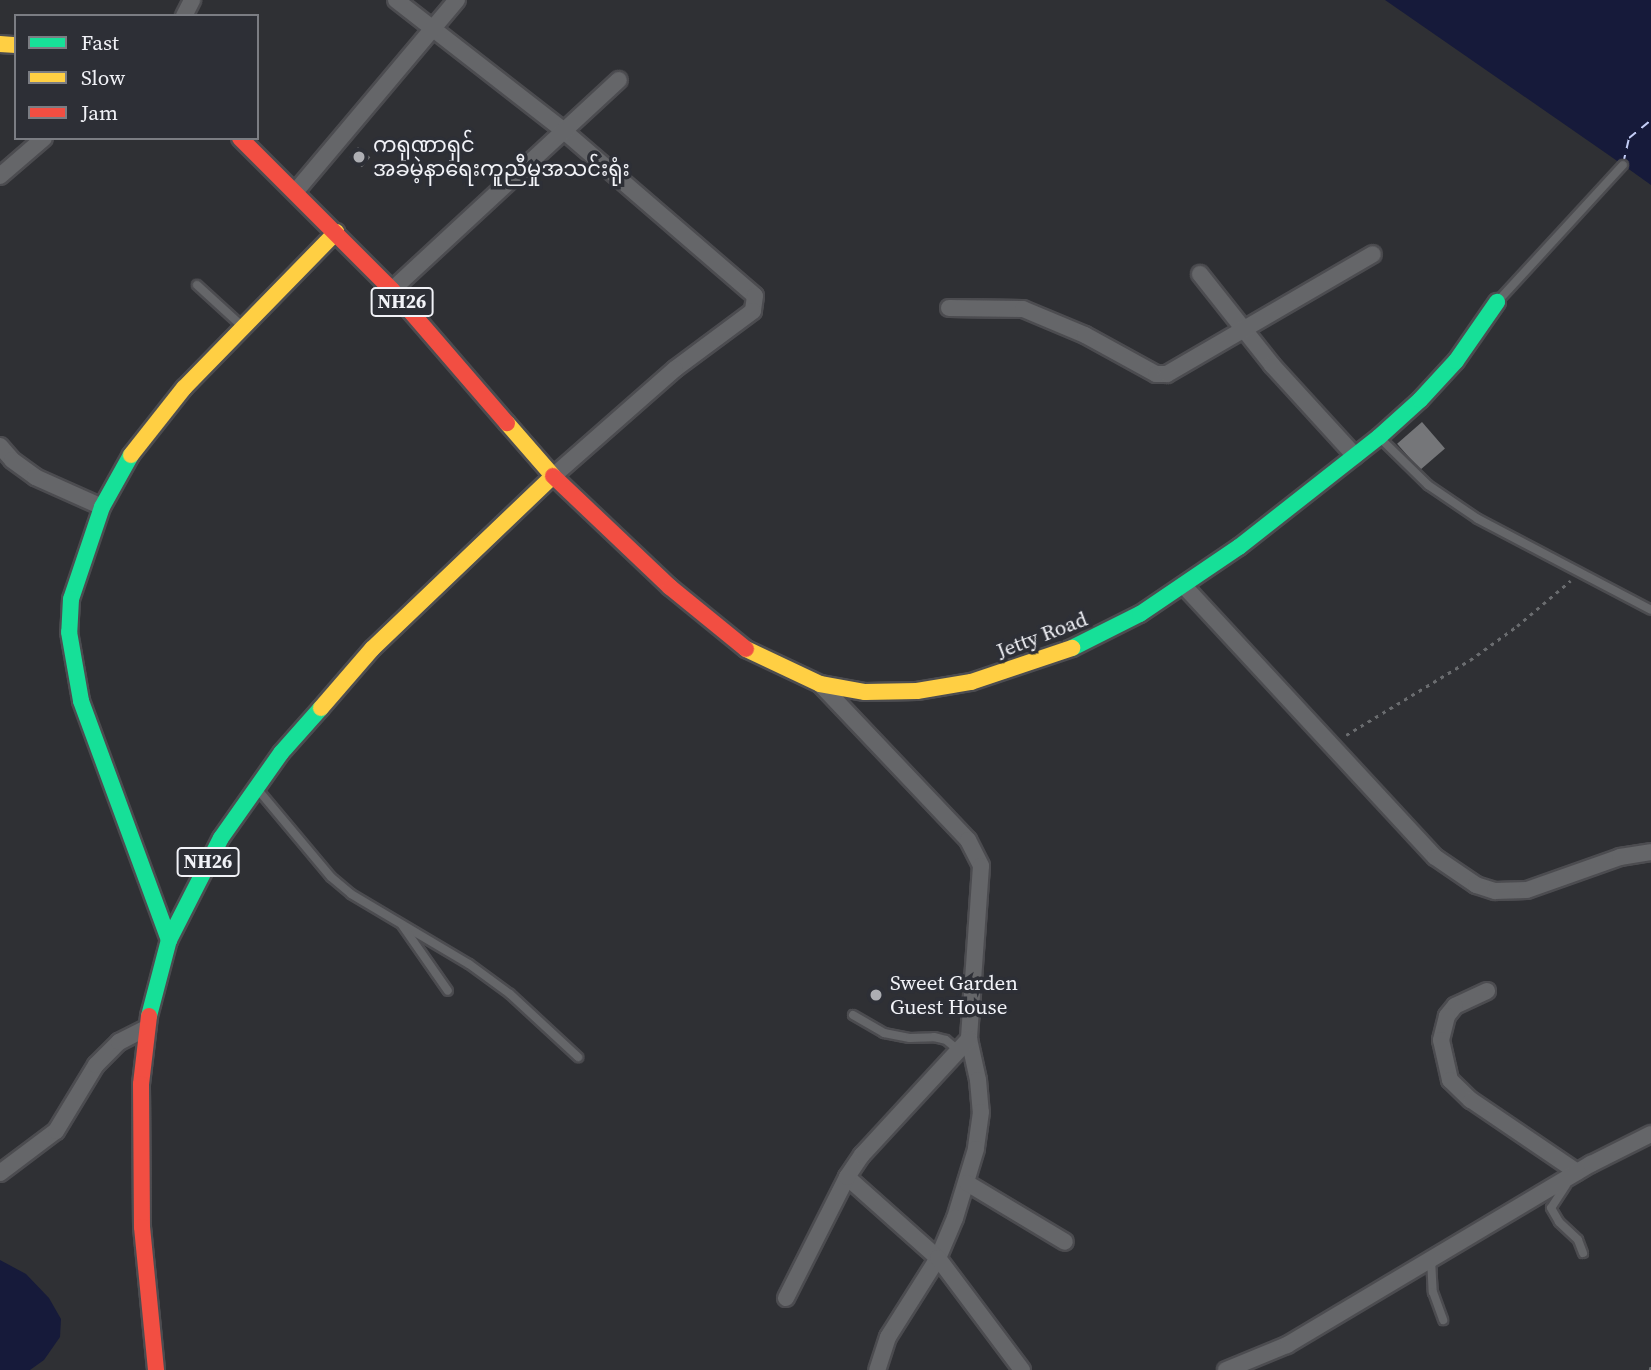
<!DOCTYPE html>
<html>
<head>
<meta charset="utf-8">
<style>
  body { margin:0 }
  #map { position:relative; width:1651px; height:1370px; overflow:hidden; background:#2f3034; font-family:"Source Serif 4","Noto Sans Myanmar",serif }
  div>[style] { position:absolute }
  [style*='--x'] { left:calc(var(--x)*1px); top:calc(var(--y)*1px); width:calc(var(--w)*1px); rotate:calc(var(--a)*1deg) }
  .water>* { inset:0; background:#161a3a }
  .ferry>* { height:2px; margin-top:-1px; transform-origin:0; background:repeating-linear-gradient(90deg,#c3cdf6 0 9px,transparent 0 16px) }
  .building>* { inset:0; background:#757679; transform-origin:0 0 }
  .path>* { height:2.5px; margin-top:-1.25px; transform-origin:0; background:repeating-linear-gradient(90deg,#6a6c6f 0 3.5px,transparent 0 8.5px) }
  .roads { filter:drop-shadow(2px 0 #4c4c50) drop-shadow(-2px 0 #4c4c50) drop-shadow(0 2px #4c4c50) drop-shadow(0 -2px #4c4c50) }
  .lane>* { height:8px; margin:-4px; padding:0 4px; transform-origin:4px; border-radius:4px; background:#656669 }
  .street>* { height:16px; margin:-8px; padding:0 8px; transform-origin:8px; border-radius:8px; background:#656669 }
  .fast>* { height:16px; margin:-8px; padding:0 8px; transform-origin:8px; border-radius:8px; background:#16e098 }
  .slow>* { height:16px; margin:-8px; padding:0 8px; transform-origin:8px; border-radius:8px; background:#ffcf43 }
  .jam>* { height:16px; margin:-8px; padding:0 8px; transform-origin:8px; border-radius:8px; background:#f24e42 }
  .dots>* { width:19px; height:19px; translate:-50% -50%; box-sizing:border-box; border:4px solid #2d2f36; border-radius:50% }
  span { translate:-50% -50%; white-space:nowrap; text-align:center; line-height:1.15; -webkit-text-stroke:7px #2d2f36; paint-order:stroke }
  .shield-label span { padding:2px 5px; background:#2d2f36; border:2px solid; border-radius:5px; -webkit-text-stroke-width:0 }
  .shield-label { font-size:19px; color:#f1f2f7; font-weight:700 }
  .poi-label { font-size:21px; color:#f1f2f7 }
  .left { translate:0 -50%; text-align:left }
  .street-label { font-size:21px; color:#f1f2f7 }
  .legend { position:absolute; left:14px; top:14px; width:245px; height:126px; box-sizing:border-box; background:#2d2f36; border:2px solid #7b7d83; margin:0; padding:9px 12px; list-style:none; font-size:21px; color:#f1f2f7 }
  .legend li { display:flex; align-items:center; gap:14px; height:35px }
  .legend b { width:35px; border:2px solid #7b7d83 }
</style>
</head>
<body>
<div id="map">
  <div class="water">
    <div style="clip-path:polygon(1385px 0,1651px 0,1651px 185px,1623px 165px)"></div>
    <div style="clip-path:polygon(0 1260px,26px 1274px,49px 1298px,61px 1319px,60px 1337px,44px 1360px,30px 1370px,0 1370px)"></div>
  </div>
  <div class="ferry">
    <div style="--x:1623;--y:164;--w:27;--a:-77"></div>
    <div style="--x:1629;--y:138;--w:28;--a:-39"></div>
  </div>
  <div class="building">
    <div style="left:358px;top:147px;width:16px;height:13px;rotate:40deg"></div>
    <div style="left:1422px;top:422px;width:35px;height:33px;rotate:49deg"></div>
  </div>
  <div class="path">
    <div style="--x:1346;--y:735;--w:145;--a:-31.2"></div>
    <div style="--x:1470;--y:660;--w:58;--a:-35.9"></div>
    <div style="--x:1517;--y:626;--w:70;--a:-40.3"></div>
    <div style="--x:1650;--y:1370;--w:4;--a:-76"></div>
  </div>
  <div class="roads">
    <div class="lane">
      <div style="--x:197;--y:285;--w:62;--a:42.4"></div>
      <div style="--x:1497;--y:302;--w:186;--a:-47.4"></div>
      <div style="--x:1381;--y:439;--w:66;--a:44.4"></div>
      <div style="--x:1428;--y:485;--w:60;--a:34.2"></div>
      <div style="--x:1478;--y:519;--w:195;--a:27.7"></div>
      <div style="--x:259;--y:791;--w:112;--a:50.1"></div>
      <div style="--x:331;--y:877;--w:26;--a:40"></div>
      <div style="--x:351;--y:894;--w:137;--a:30.7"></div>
      <div style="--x:469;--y:964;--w:51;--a:36.2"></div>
      <div style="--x:510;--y:994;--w:93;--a:42.8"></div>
      <div style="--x:402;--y:925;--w:80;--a:55.1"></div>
      <div style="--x:853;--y:1015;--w:36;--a:30"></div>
      <div style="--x:884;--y:1033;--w:26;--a:11"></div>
      <div style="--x:910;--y:1038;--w:24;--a:-2"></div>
      <div style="--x:934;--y:1037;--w:12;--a:14"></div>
      <div style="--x:946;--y:1040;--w:17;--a:40"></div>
      <div style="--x:1566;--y:1185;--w:27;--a:123"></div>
      <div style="--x:1551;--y:1208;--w:16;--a:60"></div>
      <div style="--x:1559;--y:1222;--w:26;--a:43"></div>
      <div style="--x:1578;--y:1240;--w:14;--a:69"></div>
      <div style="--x:1431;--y:1259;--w:33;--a:87"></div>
      <div style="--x:1433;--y:1292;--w:30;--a:70"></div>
    </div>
    <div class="street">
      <div style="--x:396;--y:0;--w:213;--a:37.9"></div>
      <div style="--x:564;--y:131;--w:252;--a:40.8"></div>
      <div style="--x:755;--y:296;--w:15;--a:98"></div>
      <div style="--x:753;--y:311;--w:97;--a:143.4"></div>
      <div style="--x:675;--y:369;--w:162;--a:138.7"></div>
      <div style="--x:184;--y:16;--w:18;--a:-63"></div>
      <div style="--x:0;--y:176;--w:58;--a:-40.8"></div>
      <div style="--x:296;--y:191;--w:250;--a:-49.9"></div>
      <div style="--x:1200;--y:274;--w:116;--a:51.6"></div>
      <div style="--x:1272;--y:365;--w:123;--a:47.6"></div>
      <div style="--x:392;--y:290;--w:309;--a:-42.8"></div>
      <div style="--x:949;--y:308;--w:74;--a:0.8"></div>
      <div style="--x:1023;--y:309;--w:67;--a:22.8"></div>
      <div style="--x:1085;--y:335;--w:81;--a:28.8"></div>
      <div style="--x:1156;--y:374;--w:11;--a:0"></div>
      <div style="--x:1167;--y:374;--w:238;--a:-30.2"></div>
      <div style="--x:0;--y:446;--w:18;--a:49"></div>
      <div style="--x:12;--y:460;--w:29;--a:36"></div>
      <div style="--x:35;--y:477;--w:73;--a:24.1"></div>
      <div style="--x:1184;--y:586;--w:369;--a:47.2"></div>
      <div style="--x:1435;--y:857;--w:50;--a:34.3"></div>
      <div style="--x:1476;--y:885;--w:20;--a:18"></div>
      <div style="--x:1495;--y:891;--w:32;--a:-2"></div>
      <div style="--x:1527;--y:890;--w:99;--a:-19.5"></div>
      <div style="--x:1620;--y:857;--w:31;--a:-9"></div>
      <div style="--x:820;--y:684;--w:215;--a:46.5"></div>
      <div style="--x:968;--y:840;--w:29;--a:63"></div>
      <div style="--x:981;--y:866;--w:173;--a:94"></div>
      <div style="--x:969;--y:1039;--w:42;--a:77.6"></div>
      <div style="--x:978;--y:1080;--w:32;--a:85"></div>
      <div style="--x:981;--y:1112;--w:37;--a:98"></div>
      <div style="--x:976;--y:1149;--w:72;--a:106.9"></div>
      <div style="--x:955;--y:1218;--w:43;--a:113"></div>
      <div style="--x:938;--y:1258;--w:93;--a:122.3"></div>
      <div style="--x:888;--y:1337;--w:35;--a:108"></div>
      <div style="--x:1487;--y:991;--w:35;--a:155"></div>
      <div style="--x:1455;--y:1006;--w:13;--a:129"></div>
      <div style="--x:1447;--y:1016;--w:25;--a:104"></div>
      <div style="--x:1441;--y:1040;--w:41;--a:77.3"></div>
      <div style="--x:1450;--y:1080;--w:29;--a:44"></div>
      <div style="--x:1471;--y:1100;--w:128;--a:34.2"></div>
      <div style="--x:0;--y:1173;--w:70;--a:-36.9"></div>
      <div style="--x:56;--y:1131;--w:77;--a:-58.8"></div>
      <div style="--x:96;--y:1065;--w:33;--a:-45"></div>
      <div style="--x:119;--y:1042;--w:30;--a:-27"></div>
      <div style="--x:847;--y:1177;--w:122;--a:41.7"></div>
      <div style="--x:938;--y:1258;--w:140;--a:53.1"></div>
      <div style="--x:967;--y:1183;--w:114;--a:31"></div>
      <div style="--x:786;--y:1298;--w:136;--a:-63.2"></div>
      <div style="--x:847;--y:1177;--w:27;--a:-56"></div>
      <div style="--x:862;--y:1155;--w:158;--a:-47.3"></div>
      <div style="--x:1226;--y:1370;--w:66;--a:-22.3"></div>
      <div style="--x:1287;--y:1345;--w:354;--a:-30.8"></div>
      <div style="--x:1591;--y:1164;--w:67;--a:-26.6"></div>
    </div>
    <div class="fast">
      <div style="--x:131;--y:455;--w:60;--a:119.1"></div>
      <div style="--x:102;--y:507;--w:97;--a:108.6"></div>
      <div style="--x:71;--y:599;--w:33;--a:93"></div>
      <div style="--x:69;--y:632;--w:70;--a:80.1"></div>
      <div style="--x:81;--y:701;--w:255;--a:69.8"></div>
      <div style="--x:1072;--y:648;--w:76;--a:-26.6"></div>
      <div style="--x:1140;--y:614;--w:120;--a:-34.1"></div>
      <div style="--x:1239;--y:547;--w:178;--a:-38.2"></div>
      <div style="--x:1379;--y:437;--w:55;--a:-42.1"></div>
      <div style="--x:1420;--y:400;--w:53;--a:-47.3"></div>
      <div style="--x:1456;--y:361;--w:72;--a:-55.2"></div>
      <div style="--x:149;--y:1016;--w:79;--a:-75.3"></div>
      <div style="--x:169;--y:940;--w:114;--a:-63"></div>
      <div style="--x:221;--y:838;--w:104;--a:-54.8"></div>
      <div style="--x:281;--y:753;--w:60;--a:-48.4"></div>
    </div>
    <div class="slow">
      <div style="--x:0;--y:44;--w:16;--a:4"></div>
      <div style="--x:131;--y:455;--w:85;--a:-51.7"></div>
      <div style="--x:184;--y:388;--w:218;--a:-45.7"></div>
      <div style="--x:746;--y:649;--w:82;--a:25.3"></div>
      <div style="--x:820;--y:684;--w:46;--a:10.1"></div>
      <div style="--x:865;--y:692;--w:52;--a:-1.1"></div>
      <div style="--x:917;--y:691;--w:55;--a:-9.5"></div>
      <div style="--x:971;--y:682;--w:107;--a:-18.6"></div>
      <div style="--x:321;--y:708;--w:78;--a:-49.2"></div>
      <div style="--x:372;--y:649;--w:250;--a:-43.7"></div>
      <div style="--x:553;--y:476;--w:70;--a:-131"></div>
    </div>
    <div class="jam">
      <div style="--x:240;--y:138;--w:215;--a:45"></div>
      <div style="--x:392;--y:290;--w:176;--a:49.2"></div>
      <div style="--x:553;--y:476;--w:161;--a:43.5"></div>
      <div style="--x:670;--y:587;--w:98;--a:39.2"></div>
      <div style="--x:149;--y:1016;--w:68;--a:96.7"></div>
      <div style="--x:141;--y:1084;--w:143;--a:89.6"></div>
      <div style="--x:142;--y:1227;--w:144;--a:84.4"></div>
    </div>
  </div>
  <div class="dots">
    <div style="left:359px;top:157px;background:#adaeb3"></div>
    <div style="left:876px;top:995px;background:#adaeb3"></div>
  </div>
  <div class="shield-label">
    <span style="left:402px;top:302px">NH26</span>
    <span style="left:208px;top:862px">NH26</span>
  </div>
  <div class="poi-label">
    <span class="left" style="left:373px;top:157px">ကရုဏာရှင်<br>အခမဲ့နာရေးကူညီမှုအသင်းရုံး</span>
    <span class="left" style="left:890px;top:995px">Sweet Garden<br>Guest House</span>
  </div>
  <div class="street-label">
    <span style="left:1042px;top:635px;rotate:-21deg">Jetty Road</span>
  </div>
  <ul class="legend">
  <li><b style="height:9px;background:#16e098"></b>Fast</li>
  <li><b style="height:9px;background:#ffcf43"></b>Slow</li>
  <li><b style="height:9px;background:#f24e42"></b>Jam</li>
  </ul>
</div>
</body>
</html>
